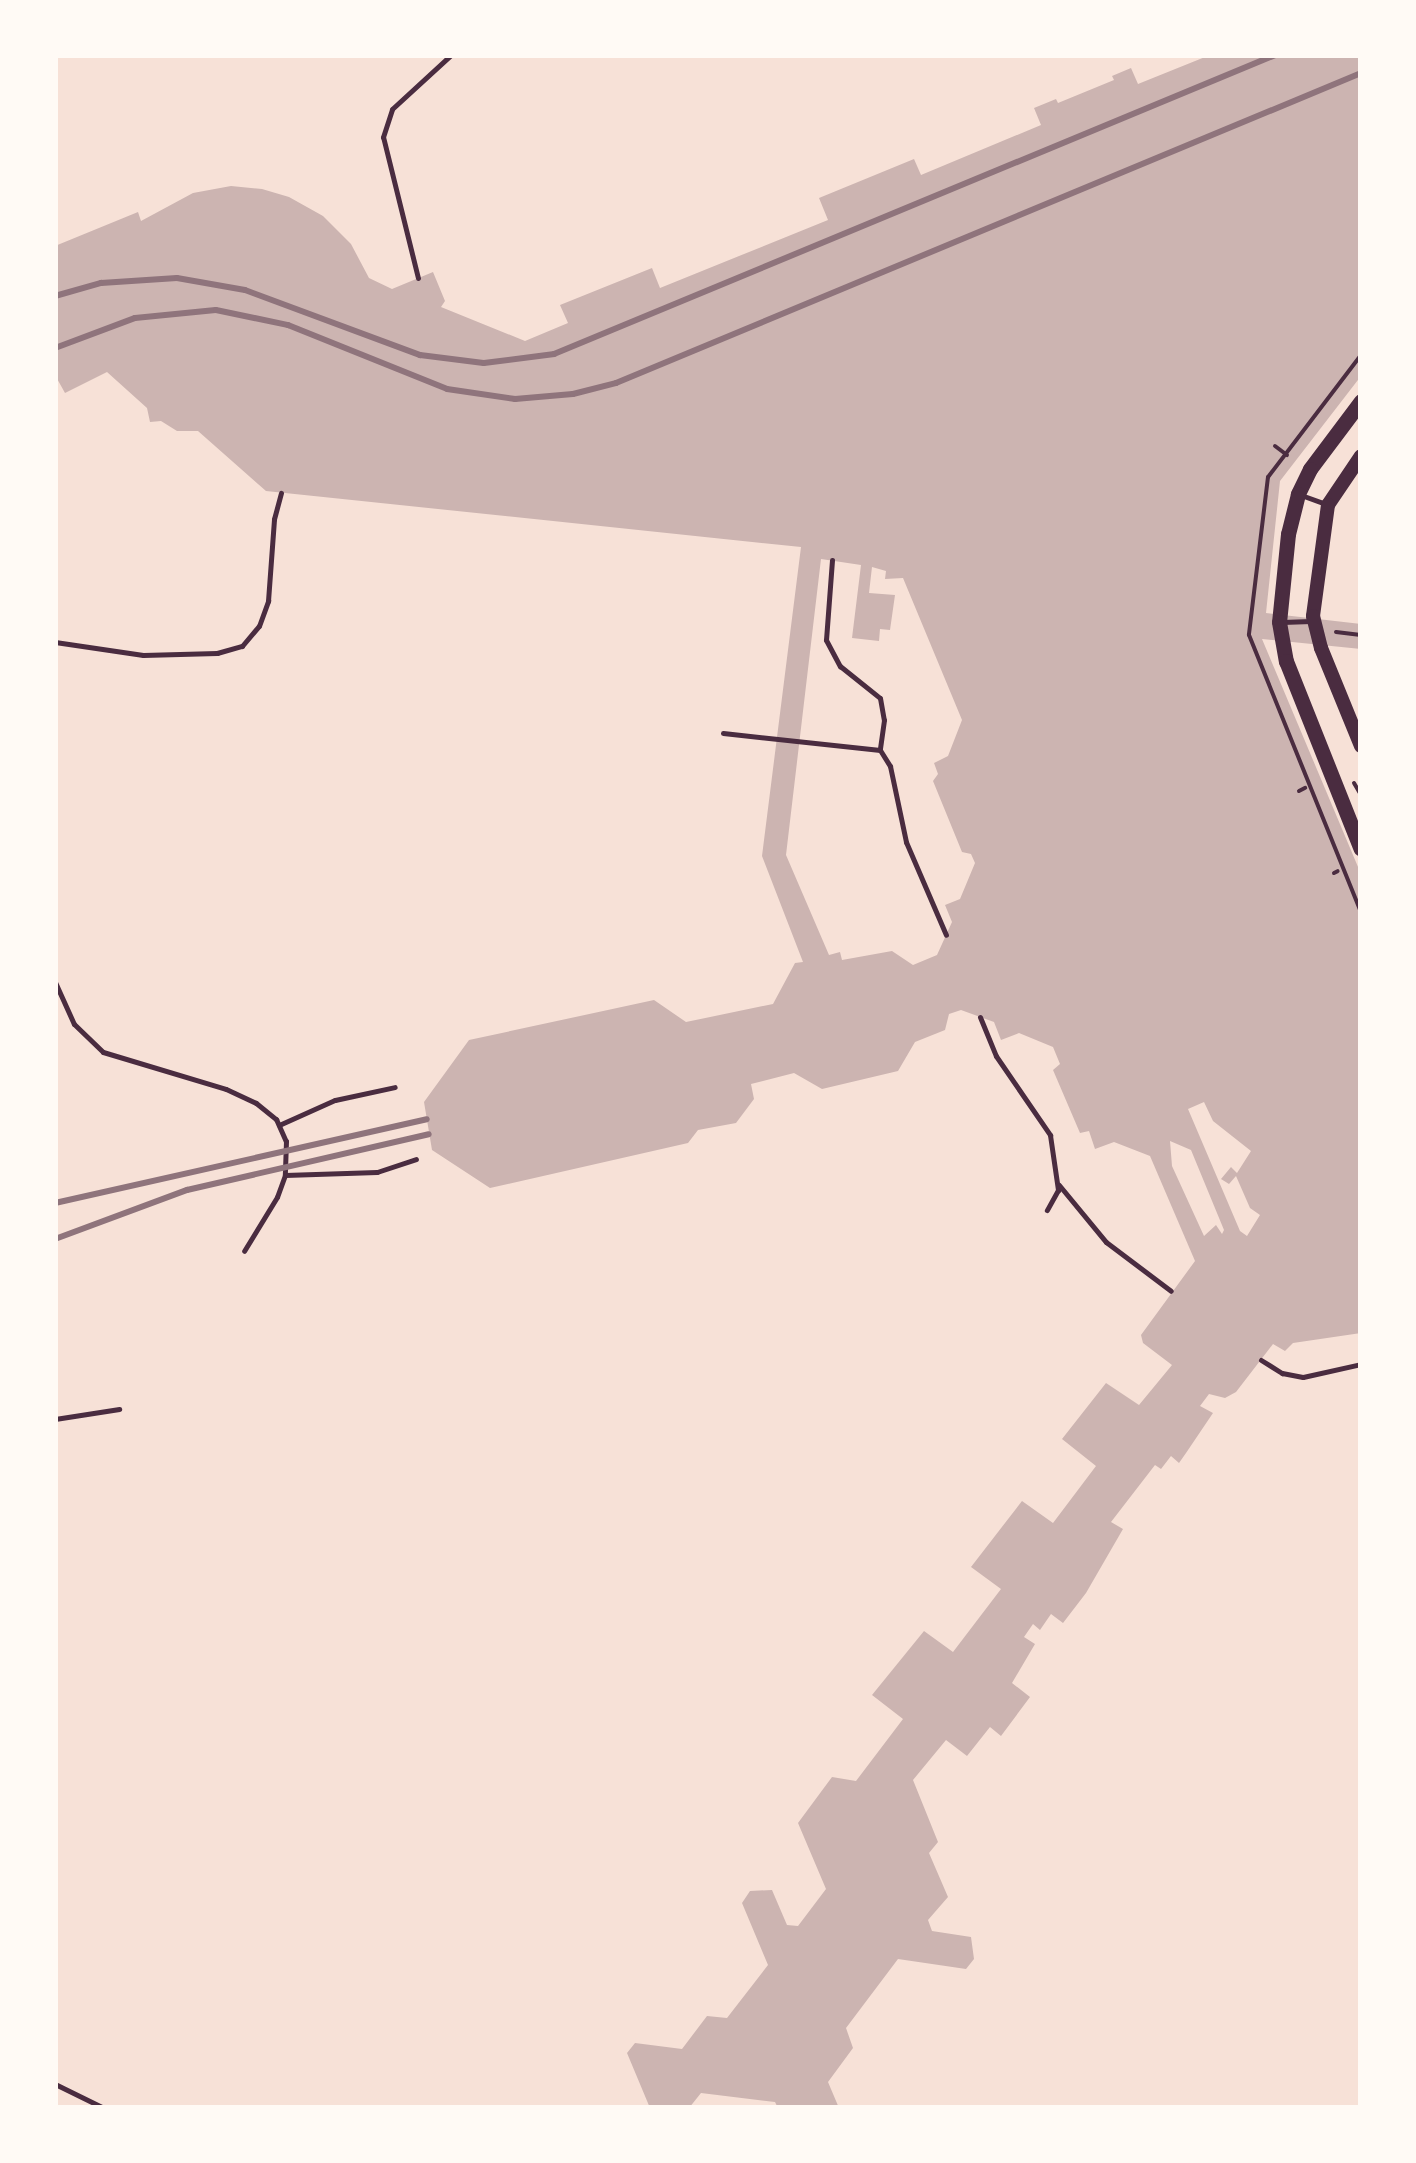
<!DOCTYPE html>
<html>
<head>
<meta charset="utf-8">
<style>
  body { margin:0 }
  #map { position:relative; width:1416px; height:2163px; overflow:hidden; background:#f7e1d7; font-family:Karla,sans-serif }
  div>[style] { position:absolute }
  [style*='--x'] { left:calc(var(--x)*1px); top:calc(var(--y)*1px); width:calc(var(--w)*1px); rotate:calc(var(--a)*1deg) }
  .building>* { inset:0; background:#ccb4b1 }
  .path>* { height:4px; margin:-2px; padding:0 2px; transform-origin:2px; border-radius:2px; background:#4a2c40 }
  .service>* { height:5px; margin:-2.5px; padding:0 2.5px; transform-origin:2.5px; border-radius:2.5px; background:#4a2c40 }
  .secondary>* { height:14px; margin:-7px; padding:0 7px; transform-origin:7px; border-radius:7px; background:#4a2c40 }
  .primary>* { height:15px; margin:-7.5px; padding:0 7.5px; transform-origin:7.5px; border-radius:7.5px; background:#4a2c40 }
  .rail>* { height:6px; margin:-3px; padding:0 3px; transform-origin:3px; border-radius:3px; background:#8f747c }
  span { translate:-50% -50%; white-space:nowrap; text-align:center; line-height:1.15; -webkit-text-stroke:8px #fffaf5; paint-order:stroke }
  .frame { position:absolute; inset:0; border:58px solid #fffaf5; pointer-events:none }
</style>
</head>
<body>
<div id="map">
  <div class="building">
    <div style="clip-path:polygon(evenodd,1210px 55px,1361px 55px,1361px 376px,1280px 481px,1266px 613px,1361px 624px,1361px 649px,1262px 639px,1361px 874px,1361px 1333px,1293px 1343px,1285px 1351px,1273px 1344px,1236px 1392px,1225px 1398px,1209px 1394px,1200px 1406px,1213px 1413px,1186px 1453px,1179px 1463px,1171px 1456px,1161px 1469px,1155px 1465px,1111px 1522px,1123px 1529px,1086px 1593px,1063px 1623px,1051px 1614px,1040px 1630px,1033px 1624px,1024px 1637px,1035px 1644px,1012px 1683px,1030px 1697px,1001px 1736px,990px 1727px,967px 1756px,946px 1740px,913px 1780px,938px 1842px,929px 1853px,948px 1897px,928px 1920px,932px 1931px,971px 1937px,974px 1959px,966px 1969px,898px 1959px,846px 2028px,853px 2048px,828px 2082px,839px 2108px,778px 2108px,775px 2102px,701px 2093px,689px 2108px,650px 2108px,627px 2053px,635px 2043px,682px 2049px,707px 2016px,727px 2018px,768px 1965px,742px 1903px,750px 1891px,772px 1890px,787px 1925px,798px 1926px,826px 1889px,798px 1823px,832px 1777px,856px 1781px,903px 1719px,872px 1695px,924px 1631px,953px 1652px,1001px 1589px,971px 1567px,1022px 1501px,1053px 1523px,1096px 1466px,1062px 1439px,1106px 1383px,1139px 1405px,1172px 1365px,1143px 1343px,1141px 1335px,1195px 1261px,1150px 1156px,1114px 1142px,1095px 1149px,1089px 1131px,1080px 1133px,1053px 1070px,1060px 1064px,1053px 1047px,1019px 1033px,1001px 1040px,994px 1022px,961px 1010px,949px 1014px,945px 1030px,915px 1042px,898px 1071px,822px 1089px,794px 1073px,751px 1084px,754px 1099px,736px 1123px,698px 1130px,688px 1143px,490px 1188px,432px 1150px,424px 1102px,469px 1040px,654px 1000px,686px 1022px,773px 1004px,795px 963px,803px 962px,762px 856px,801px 547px,266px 491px,198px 431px,177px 431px,161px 421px,150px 422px,147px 408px,107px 372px,65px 393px,55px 375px,55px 246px,138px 212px,141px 221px,193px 193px,231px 186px,262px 189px,289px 197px,323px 216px,351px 244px,369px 278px,392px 289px,433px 272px,445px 301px,441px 307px,525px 341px,568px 323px,560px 305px,652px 268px,660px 288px,828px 220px,819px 198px,914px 159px,921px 175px,1041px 125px,1034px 108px,1056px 99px,1058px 103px,1114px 80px,1112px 76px,1131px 68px,1138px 84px,1210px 55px,821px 559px,861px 565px,852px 638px,879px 641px,880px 629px,890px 630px,895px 595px,869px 593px,872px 567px,886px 571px,885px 579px,903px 578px,962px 720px,948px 756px,934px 763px,938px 774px,933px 781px,962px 852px,971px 854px,975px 863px,960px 899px,945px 905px,952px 922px,937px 955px,913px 965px,892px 951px,842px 960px,840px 952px,829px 955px,786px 855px,821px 559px,1210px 55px,1204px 1102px,1213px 1121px,1251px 1151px,1237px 1173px,1231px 1167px,1221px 1179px,1229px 1184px,1236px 1176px,1250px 1208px,1260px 1215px,1247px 1236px,1240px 1231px,1188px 1109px,1204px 1102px,1210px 55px,1170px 1141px,1191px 1150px,1224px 1230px,1222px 1234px,1216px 1225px,1204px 1236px,1172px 1166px,1170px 1141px)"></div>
  </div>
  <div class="path">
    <div style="--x:1361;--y:355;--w:153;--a:127.3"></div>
    <div style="--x:1268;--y:477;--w:159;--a:96.9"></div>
    <div style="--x:1249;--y:635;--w:299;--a:68"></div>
    <div style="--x:1275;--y:446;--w:15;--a:37"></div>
    <div style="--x:1336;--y:632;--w:25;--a:7"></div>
    <div style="--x:1354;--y:783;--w:14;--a:60"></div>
    <div style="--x:1299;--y:791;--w:7;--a:-27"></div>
    <div style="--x:1334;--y:873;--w:4;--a:-27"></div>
  </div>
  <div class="service">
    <div style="--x:418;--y:278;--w:145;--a:-103.9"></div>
    <div style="--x:383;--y:137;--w:29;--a:-72"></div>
    <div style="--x:392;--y:109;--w:80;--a:-42.5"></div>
    <div style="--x:1301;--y:495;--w:29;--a:20"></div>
    <div style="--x:832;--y:560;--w:80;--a:94.3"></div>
    <div style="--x:826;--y:640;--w:30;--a:62"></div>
    <div style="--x:840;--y:666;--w:51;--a:38.7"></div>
    <div style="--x:880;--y:698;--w:22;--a:80"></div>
    <div style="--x:884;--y:720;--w:30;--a:98"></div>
    <div style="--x:1282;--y:622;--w:29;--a:-2"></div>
    <div style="--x:55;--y:642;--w:89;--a:8.4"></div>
    <div style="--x:143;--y:655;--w:74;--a:-1.5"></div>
    <div style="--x:217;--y:653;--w:26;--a:-16"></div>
    <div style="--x:242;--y:646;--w:26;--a:-50"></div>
    <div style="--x:259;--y:626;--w:27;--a:-70"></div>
    <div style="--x:268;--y:601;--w:82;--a:-85.8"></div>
    <div style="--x:274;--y:519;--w:27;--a:-75"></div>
    <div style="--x:723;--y:733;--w:158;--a:6.2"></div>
    <div style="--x:880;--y:750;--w:19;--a:58"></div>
    <div style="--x:890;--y:766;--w:78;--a:78.1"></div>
    <div style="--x:906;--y:842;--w:101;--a:66.7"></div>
    <div style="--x:55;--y:982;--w:46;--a:65.7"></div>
    <div style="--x:74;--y:1024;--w:40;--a:44"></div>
    <div style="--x:103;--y:1052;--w:128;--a:16.7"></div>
    <div style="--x:226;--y:1089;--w:33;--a:25"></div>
    <div style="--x:256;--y:1103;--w:26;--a:39"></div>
    <div style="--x:276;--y:1119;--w:24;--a:66"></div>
    <div style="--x:286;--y:1141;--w:34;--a:92"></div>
    <div style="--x:285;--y:1175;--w:23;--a:110"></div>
    <div style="--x:277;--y:1197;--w:63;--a:121.4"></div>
    <div style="--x:980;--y:1017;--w:42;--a:67.7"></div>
    <div style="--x:996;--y:1056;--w:96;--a:55.6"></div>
    <div style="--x:1050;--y:1135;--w:56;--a:81.7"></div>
    <div style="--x:1058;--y:1190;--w:23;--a:119"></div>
    <div style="--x:279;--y:1125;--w:61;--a:-24.1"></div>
    <div style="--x:335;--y:1100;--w:61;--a:-12.2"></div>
    <div style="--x:285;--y:1175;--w:92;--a:-1.9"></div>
    <div style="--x:377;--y:1172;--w:41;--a:-18.4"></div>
    <div style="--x:1059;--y:1185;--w:74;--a:50.5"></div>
    <div style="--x:1106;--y:1242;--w:81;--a:37"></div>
    <div style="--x:1261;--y:1360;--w:25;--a:32"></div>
    <div style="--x:1282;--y:1373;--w:21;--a:11"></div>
    <div style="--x:1303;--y:1377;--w:59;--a:-12.6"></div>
    <div style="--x:55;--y:1419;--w:65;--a:-8.9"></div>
    <div style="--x:55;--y:2084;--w:55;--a:26.1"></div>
  </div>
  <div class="secondary">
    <div style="--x:1361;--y:456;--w:59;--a:124"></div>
    <div style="--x:1328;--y:505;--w:112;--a:97.7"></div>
    <div style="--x:1313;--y:616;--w:33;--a:76"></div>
    <div style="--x:1321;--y:648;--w:106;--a:67.8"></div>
  </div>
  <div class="primary">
    <div style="--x:1361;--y:401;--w:85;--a:126.9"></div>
    <div style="--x:1310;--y:469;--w:28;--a:116"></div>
    <div style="--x:1298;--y:494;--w:41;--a:104"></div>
    <div style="--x:1288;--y:534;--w:88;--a:95.8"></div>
    <div style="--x:1279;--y:622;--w:40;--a:80"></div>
    <div style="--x:1286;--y:661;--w:202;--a:68.3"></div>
  </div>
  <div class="rail">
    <div style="--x:55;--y:296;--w:48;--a:-15.8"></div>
    <div style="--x:101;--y:283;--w:76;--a:-3.8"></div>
    <div style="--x:177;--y:278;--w:69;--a:10"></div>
    <div style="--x:245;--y:290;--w:187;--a:20.4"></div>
    <div style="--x:420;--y:355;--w:64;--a:7.1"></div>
    <div style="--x:484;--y:363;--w:71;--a:-7.3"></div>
    <div style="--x:554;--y:354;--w:781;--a:-22.52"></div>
    <div style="--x:55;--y:348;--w:85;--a:-20.6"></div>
    <div style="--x:135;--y:318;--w:81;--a:-5.6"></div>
    <div style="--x:216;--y:310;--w:74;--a:11.8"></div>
    <div style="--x:288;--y:325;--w:171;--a:21.9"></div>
    <div style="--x:447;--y:389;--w:69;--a:8.4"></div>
    <div style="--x:515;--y:399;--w:58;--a:-4.9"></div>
    <div style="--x:573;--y:394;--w:44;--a:-14.3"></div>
    <div style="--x:616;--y:383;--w:807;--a:-22.59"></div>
    <div style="--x:55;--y:1203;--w:381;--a:-12.7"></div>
    <div style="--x:55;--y:1239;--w:141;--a:-20.4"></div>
    <div style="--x:187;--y:1190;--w:248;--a:-13"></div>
  </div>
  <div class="frame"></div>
</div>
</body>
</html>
